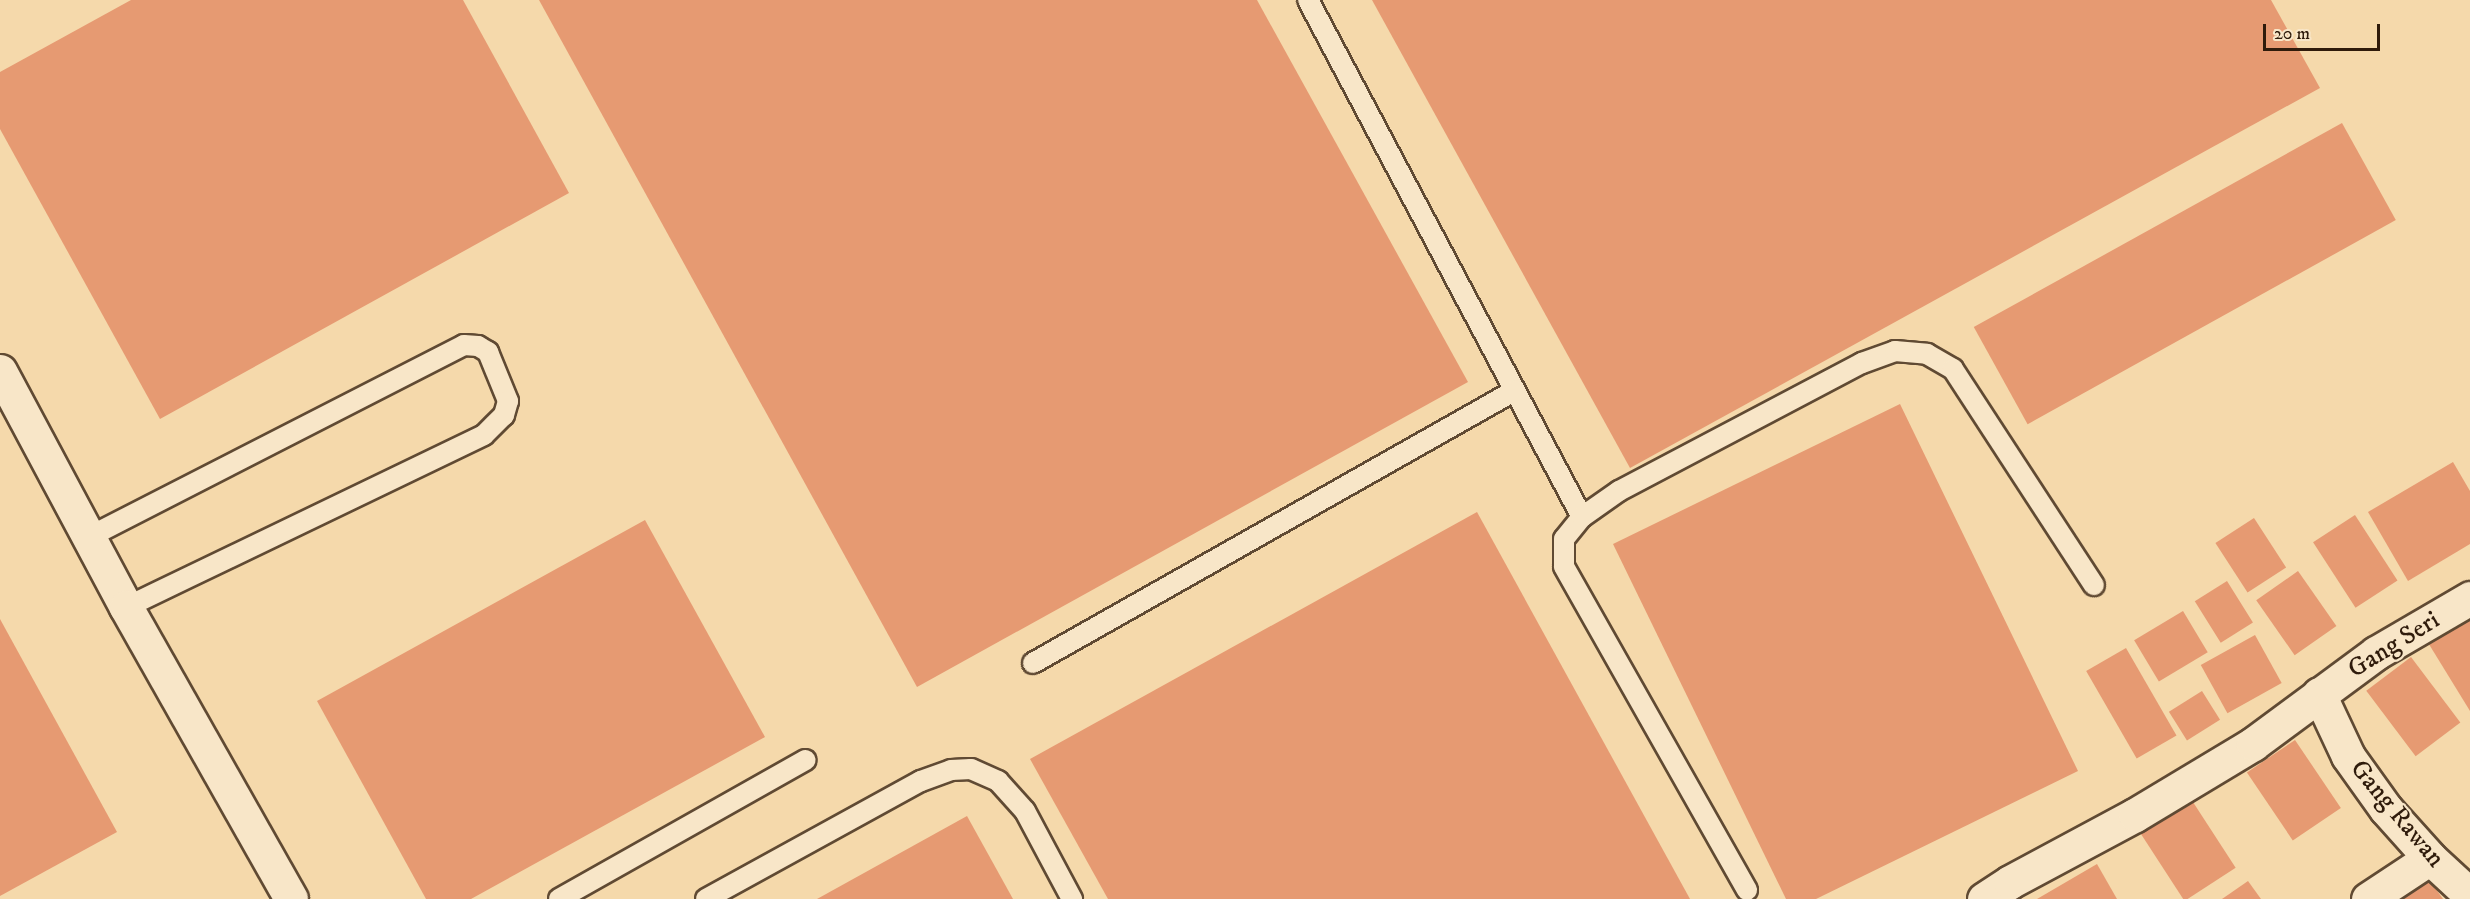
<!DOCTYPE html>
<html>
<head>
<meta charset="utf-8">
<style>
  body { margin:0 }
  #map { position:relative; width:2470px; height:899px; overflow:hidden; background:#f5d9ab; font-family:"IM FELL DW Pica",serif }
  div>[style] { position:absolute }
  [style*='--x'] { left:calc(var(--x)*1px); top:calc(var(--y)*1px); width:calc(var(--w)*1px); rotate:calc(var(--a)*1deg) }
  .building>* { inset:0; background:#e69a72; transform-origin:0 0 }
  .roads { filter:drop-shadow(2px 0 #604a33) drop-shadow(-2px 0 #604a33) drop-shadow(0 2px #604a33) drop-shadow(0 -2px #604a33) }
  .service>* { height:20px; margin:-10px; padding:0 10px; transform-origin:10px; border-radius:10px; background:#f8e6c8 }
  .minor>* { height:33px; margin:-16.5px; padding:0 16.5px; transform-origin:16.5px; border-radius:16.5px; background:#f8e6c8 }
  span { translate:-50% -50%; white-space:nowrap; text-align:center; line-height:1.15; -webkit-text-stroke:4.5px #f8e6c8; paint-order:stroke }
  .street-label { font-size:26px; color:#2f1b0b }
  .scale { position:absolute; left:2263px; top:24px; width:117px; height:27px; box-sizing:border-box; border:3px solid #2f1b0b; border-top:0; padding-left:8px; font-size:18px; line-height:21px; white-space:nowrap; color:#2f1b0b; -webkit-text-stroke:4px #f8e6c8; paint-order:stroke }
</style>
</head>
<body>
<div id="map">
  <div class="building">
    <div style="clip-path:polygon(131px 0,463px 0,569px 193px,160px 419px,0 129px,0 72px)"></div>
    <div style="clip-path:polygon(539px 0,1257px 0,1468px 382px,917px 687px)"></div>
    <div style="clip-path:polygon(1372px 0,2271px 0,2320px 88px,1630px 468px)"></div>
    <div style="left:2342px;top:123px;width:111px;height:421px;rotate:61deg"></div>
    <div style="clip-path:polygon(1900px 404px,2078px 771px,1816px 899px,1786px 899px,1613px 544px)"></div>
    <div style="clip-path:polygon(2453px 462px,2470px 491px,2470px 544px,2408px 581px,2368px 512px)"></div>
    <div style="clip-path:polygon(1477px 512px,1690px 899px,1108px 899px,1030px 759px)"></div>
    <div style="left:2355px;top:515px;width:78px;height:50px;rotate:57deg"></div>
    <div style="left:2254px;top:518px;width:59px;height:46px;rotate:57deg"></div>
    <div style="clip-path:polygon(645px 520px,765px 737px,471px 899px,426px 899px,317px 701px)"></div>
    <div style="left:2298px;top:571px;width:67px;height:51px;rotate:55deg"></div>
    <div style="left:2227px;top:581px;width:49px;height:38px;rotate:58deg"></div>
    <div style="left:2183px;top:611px;width:48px;height:57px;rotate:59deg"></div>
    <div style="clip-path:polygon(2470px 614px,2470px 711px,2427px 641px)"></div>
    <div style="clip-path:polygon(0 619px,117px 832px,0 896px)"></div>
    <div style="left:2255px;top:635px;width:55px;height:62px;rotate:61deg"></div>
    <div style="left:2126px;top:648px;width:101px;height:46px;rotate:60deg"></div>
    <div style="left:2411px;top:657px;width:82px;height:56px;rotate:53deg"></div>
    <div style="left:2202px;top:691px;width:34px;height:39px;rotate:58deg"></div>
    <div style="left:2295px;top:740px;width:82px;height:58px;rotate:56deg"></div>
    <div style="left:2191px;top:799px;width:82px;height:61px;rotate:57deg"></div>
    <div style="clip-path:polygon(967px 816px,1013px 899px,817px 899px)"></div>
    <div style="clip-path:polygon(2097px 864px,2117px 899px,2037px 899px)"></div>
    <div style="clip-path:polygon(2423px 871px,2443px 899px,2384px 899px)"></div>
    <div style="clip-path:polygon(2248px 881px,2261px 899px,2222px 899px)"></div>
  </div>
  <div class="roads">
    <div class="service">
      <div style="--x:1308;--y:0;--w:585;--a:62.08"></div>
      <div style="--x:89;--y:537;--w:421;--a:-27.1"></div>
      <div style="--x:464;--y:345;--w:14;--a:4"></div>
      <div style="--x:478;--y:346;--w:12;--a:31"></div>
      <div style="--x:488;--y:352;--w:53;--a:67.8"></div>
      <div style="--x:508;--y:401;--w:15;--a:106"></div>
      <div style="--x:504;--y:415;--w:28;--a:135"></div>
      <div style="--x:484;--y:435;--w:397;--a:154.3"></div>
      <div style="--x:1033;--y:663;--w:553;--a:-29.49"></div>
      <div style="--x:1747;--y:890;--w:372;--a:-119.5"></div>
      <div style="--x:1564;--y:566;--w:27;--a:-90"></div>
      <div style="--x:1564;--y:539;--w:28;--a:-51"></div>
      <div style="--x:1582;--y:517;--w:45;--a:-35.1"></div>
      <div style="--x:1619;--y:491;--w:275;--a:-27.8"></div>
      <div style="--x:1862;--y:363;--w:35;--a:-20"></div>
      <div style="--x:1895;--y:351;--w:32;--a:5"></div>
      <div style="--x:1927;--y:354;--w:30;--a:30"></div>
      <div style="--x:1953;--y:369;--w:258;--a:56.9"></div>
      <div style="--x:559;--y:899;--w:283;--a:-29.4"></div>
      <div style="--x:706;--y:899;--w:245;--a:-28.8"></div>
      <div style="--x:921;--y:781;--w:32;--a:-20"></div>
      <div style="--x:951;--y:770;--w:20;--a:-3"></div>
      <div style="--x:971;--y:769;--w:30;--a:24"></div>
      <div style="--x:998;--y:781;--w:40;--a:48"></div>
      <div style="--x:1025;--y:811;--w:100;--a:61.9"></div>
    </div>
    <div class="minor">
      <div style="--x:0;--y:371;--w:268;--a:61.9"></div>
      <div style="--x:126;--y:607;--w:335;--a:60.5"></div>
      <div style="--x:2319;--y:694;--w:68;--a:64.9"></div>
      <div style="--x:2348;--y:756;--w:65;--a:54.4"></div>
      <div style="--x:2386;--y:809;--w:66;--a:48.1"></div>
      <div style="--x:2430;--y:858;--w:54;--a:42.8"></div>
      <div style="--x:1984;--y:899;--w:31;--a:-33"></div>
      <div style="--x:2010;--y:882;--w:142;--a:-28.2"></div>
      <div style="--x:2135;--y:815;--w:138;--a:-31"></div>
      <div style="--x:2253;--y:744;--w:153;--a:-36.5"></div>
      <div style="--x:2376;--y:653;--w:109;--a:-30.3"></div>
      <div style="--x:2368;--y:899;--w:74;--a:-33.5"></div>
    </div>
  </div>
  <div class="street-label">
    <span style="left:2394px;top:645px;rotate:-32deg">Gang Seri</span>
    <span style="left:2397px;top:814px;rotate:50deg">Gang Rawan</span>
  </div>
  <div class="scale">20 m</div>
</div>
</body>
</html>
